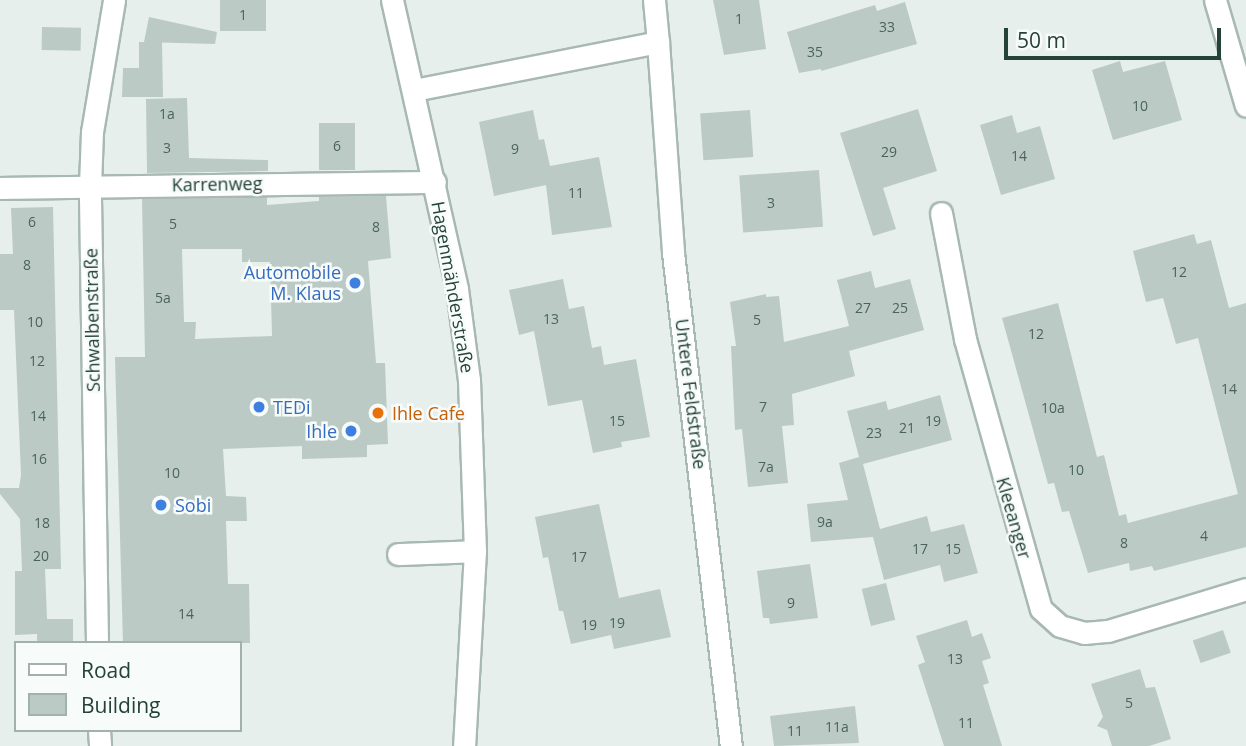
<!DOCTYPE html>
<html>
<head>
<meta charset="utf-8">
<style>
  body { margin:0 }
  #map { position:relative; width:1246px; height:746px; overflow:hidden; background:#e6efeb; font-family:"Open Sans",sans-serif }
  div>[style] { position:absolute }
  [style*='--x'] { left:calc(var(--x)*1px); top:calc(var(--y)*1px); width:calc(var(--w)*1px); rotate:calc(var(--a)*1deg) }
  .building>* { inset:0; background:#bbcac4; transform-origin:0 0 }
  .roads { filter:drop-shadow(2px 0 #a8b8b2) drop-shadow(-2px 0 #a8b8b2) drop-shadow(0 2px #a8b8b2) drop-shadow(0 -2px #a8b8b2) }
  .minor>* { height:21px; margin:-10.5px; padding:0 10.5px; transform-origin:10.5px; border-radius:10.5px; background:#fff }
  .dots>* { width:19px; height:19px; translate:-50% -50%; box-sizing:border-box; border:4px solid #f7fbf9; border-radius:50% }
  span { translate:-50% -50%; white-space:nowrap; text-align:center; line-height:1.15; -webkit-text-stroke:5px #f7fbf9; paint-order:stroke }
  .number-label { font-size:14px; color:#4a645c }
  .number-label span { -webkit-text-stroke-width:0 }
  .street-label { font-size:18px; color:#24423a }
  .shop-label { font-size:18px; color:#366cbe }
  .right { translate:-100% -50%; text-align:right }
  .left { translate:0 -50%; text-align:left }
  .food-label { font-size:18px; color:#c56008 }
  .legend { position:absolute; left:14px; top:641px; width:228px; height:91px; box-sizing:border-box; background:#f7fbf9; border:2px solid #a3b1ad; margin:0; padding:9px 12px; list-style:none; font-size:21px; color:#24423a }
  .legend li { display:flex; align-items:center; gap:14px; height:35px }
  .legend b { width:35px; border:2px solid #a3b1ad }
  .scale { position:absolute; left:1004px; top:28px; width:217px; height:32px; box-sizing:border-box; border:4px solid #24423a; border-top:0; padding-left:9px; font-size:21px; line-height:24px; white-space:nowrap; color:#24423a; -webkit-text-stroke:5px #f7fbf9; paint-order:stroke }
</style>
</head>
<body>
<div id="map">
  <div class="building">
    <div style="left:220px;top:0;width:46px;height:31px"></div>
    <div style="clip-path:polygon(713px 0,759px 0,766px 49px,724px 55px)"></div>
    <div style="clip-path:polygon(905px 2px,917px 44px,821px 71px,821px 69px,799px 73px,787px 32px,875px 5px,877px 11px)"></div>
    <div style="clip-path:polygon(149px 17px,217px 32px,215px 44px,144px 42px)"></div>
    <div style="left:42px;top:27px;width:39px;height:23px;rotate:1deg"></div>
    <div style="clip-path:polygon(139px 42px,162px 42px,163px 97px,122px 97px,123px 68px,139px 68px)"></div>
    <div style="clip-path:polygon(1120px 61px,1123px 72px,1165px 61px,1182px 120px,1113px 140px,1092px 70px)"></div>
    <div style="clip-path:polygon(187px 98px,189px 158px,268px 160px,268px 171px,147px 173px,146px 99px)"></div>
    <div style="clip-path:polygon(918px 109px,937px 171px,883px 188px,896px 229px,873px 236px,840px 133px)"></div>
    <div style="clip-path:polygon(533px 110px,539px 140px,544px 139px,550px 166px,599px 157px,612px 227px,552px 235px,546px 185px,494px 196px,479px 122px)"></div>
    <div style="left:750px;top:110px;width:47px;height:50px;rotate:86deg"></div>
    <div style="clip-path:polygon(1012px 115px,1017px 133px,1040px 126px,1055px 179px,1001px 195px,980px 125px)"></div>
    <div style="left:319px;top:123px;width:36px;height:47px"></div>
    <div style="left:819px;top:170px;width:57px;height:80px;rotate:86deg"></div>
    <div style="clip-path:polygon(evenodd,355px 196px,386px 196px,391px 258px,368px 261px,376px 363px,385px 363px,388px 444px,367px 445px,367px 457px,302px 459px,302px 446px,223px 449px,226px 496px,246px 497px,247px 521px,226px 521px,228px 584px,249px 584px,250px 643px,123px 643px,115px 357px,145px 357px,142px 199px,267px 197px,267px 205px,319px 201px,319px 197px,355px 196px,182px 249px,242px 249px,242px 262px,270px 262px,272px 336px,195px 339px,196px 322px,184px 322px,182px 249px)"></div>
    <div style="clip-path:polygon(53px 207px,61px 569px,45px 569px,47px 619px,73px 619px,73px 643px,37px 643px,37px 634px,15px 635px,15px 571px,22px 571px,20px 519px,0 494px,0 488px,19px 488px,21px 475px,14px 310px,0 310px,0 254px,13px 254px,11px 208px)"></div>
    <div style="clip-path:polygon(1194px 234px,1197px 244px,1211px 240px,1229px 308px,1246px 303px,1246px 547px,1154px 571px,1152px 566px,1130px 571px,1129px 563px,1088px 573px,1069px 511px,1062px 512px,1054px 483px,1048px 484px,1002px 318px,1058px 303px,1097px 457px,1104px 455px,1119px 516px,1126px 514px,1128px 523px,1238px 494px,1198px 338px,1176px 344px,1163px 298px,1146px 302px,1133px 251px)"></div>
    <div style="clip-path:polygon(871px 271px,875px 288px,910px 279px,924px 330px,849px 351px,855px 376px,792px 394px,794px 425px,782px 426px,788px 483px,748px 487px,742px 429px,735px 430px,731px 346px,736px 346px,730px 302px,766px 294px,766px 297px,779px 296px,784px 342px,849px 326px,837px 280px)"></div>
    <div style="clip-path:polygon(563px 279px,569px 309px,584px 306px,592px 348px,601px 346px,604px 365px,636px 359px,650px 437px,621px 442px,622px 447px,593px 453px,582px 400px,548px 406px,534px 331px,519px 335px,509px 290px)"></div>
    <div style="clip-path:polygon(940px 395px,952px 440px,863px 464px,880px 529px,927px 516px,931px 532px,964px 524px,978px 573px,944px 582px,940px 565px,884px 580px,873px 537px,811px 542px,807px 504px,848px 500px,839px 463px,859px 457px,847px 411px,886px 401px,888px 410px)"></div>
    <div style="clip-path:polygon(599px 504px,619px 598px,660px 589px,671px 637px,614px 649px,611px 635px,571px 644px,563px 611px,559px 611px,548px 557px,543px 558px,535px 517px)"></div>
    <div style="clip-path:polygon(810px 564px,818px 618px,770px 624px,769px 618px,763px 618px,757px 571px)"></div>
    <div style="left:886px;top:583px;width:38px;height:25px;rotate:76deg"></div>
    <div style="clip-path:polygon(967px 620px,972px 637px,982px 633px,991px 658px,982px 661px,989px 683px,983px 685px,1002px 746px,944px 746px,918px 665px,925px 662px,916px 636px)"></div>
    <div style="left:1223px;top:630px;width:24px;height:32px;rotate:71deg"></div>
    <div style="clip-path:polygon(1140px 669px,1146px 688px,1155px 687px,1171px 739px,1149px 746px,1112px 746px,1107px 730px,1097px 726px,1103px 717px,1091px 684px)"></div>
    <div style="clip-path:polygon(855px 706px,859px 743px,774px 746px,770px 716px)"></div>
  </div>
  <div class="roads">
    <div class="minor">
      <div style="--x:392;--y:0;--w:296;--a:77.3"></div>
      <div style="--x:457;--y:289;--w:92;--a:82.5"></div>
      <div style="--x:469;--y:380;--w:171;--a:88"></div>
      <div style="--x:475;--y:551;--w:195;--a:93.2"></div>
      <div style="--x:654;--y:0;--w:42;--a:84.6"></div>
      <div style="--x:1215;--y:0;--w:110;--a:73.7"></div>
      <div style="--x:414;--y:90;--w:249;--a:-11.1"></div>
      <div style="--x:658;--y:42;--w:212;--a:85.9"></div>
      <div style="--x:673;--y:253;--w:496;--a:83.3"></div>
      <div style="--x:0;--y:188;--w:435;--a:-0.8"></div>
      <div style="--x:941;--y:213;--w:128;--a:79.2"></div>
      <div style="--x:965;--y:339;--w:280;--a:74.3"></div>
      <div style="--x:1041;--y:609;--w:25;--a:42"></div>
      <div style="--x:1060;--y:626;--w:25;--a:16"></div>
      <div style="--x:1084;--y:633;--w:24;--a:-5"></div>
      <div style="--x:1108;--y:631;--w:144;--a:-16.9"></div>
      <div style="--x:398;--y:554;--w:77;--a:-2.2"></div>
      <div style="--x:97;--y:643;--w:457;--a:-90.9"></div>
      <div style="--x:90;--y:186;--w:54;--a:-87.9"></div>
      <div style="--x:92;--y:132;--w:134;--a:-80.5"></div>
      <div style="--x:99;--y:730;--w:16;--a:86"></div>
    </div>
  </div>
  <div class="dots">
    <div style="left:355px;top:283px;background:#3f7fe0"></div>
    <div style="left:259px;top:407px;background:#3f7fe0"></div>
    <div style="left:378px;top:413px;background:#e8710a"></div>
    <div style="left:351px;top:431px;background:#3f7fe0"></div>
    <div style="left:161px;top:505px;background:#3f7fe0"></div>
  </div>
  <div class="number-label">
    <span style="left:243px;top:15px">1</span>
    <span style="left:739px;top:19px">1</span>
    <span style="left:887px;top:27px">33</span>
    <span style="left:815px;top:52px">35</span>
    <span style="left:1140px;top:106px">10</span>
    <span style="left:167px;top:114px">1a</span>
    <span style="left:337px;top:146px">6</span>
    <span style="left:167px;top:148px">3</span>
    <span style="left:515px;top:149px">9</span>
    <span style="left:889px;top:152px">29</span>
    <span style="left:1019px;top:156px">14</span>
    <span style="left:576px;top:193px">11</span>
    <span style="left:771px;top:203px">3</span>
    <span style="left:32px;top:222px">6</span>
    <span style="left:173px;top:224px">5</span>
    <span style="left:376px;top:227px">8</span>
    <span style="left:27px;top:265px">8</span>
    <span style="left:1179px;top:272px">12</span>
    <span style="left:163px;top:298px">5a</span>
    <span style="left:863px;top:308px">27</span>
    <span style="left:900px;top:308px">25</span>
    <span style="left:551px;top:319px">13</span>
    <span style="left:757px;top:320px">5</span>
    <span style="left:35px;top:322px">10</span>
    <span style="left:1036px;top:334px">12</span>
    <span style="left:37px;top:361px">12</span>
    <span style="left:1229px;top:389px">14</span>
    <span style="left:763px;top:407px">7</span>
    <span style="left:1053px;top:408px">10a</span>
    <span style="left:38px;top:416px">14</span>
    <span style="left:617px;top:421px">15</span>
    <span style="left:933px;top:421px">19</span>
    <span style="left:907px;top:428px">21</span>
    <span style="left:874px;top:433px">23</span>
    <span style="left:39px;top:459px">16</span>
    <span style="left:766px;top:467px">7a</span>
    <span style="left:1076px;top:470px">10</span>
    <span style="left:172px;top:473px">10</span>
    <span style="left:825px;top:522px">9a</span>
    <span style="left:42px;top:523px">18</span>
    <span style="left:1204px;top:536px">4</span>
    <span style="left:1124px;top:543px">8</span>
    <span style="left:920px;top:549px">17</span>
    <span style="left:953px;top:549px">15</span>
    <span style="left:41px;top:556px">20</span>
    <span style="left:579px;top:557px">17</span>
    <span style="left:791px;top:603px">9</span>
    <span style="left:186px;top:614px">14</span>
    <span style="left:617px;top:623px">19</span>
    <span style="left:589px;top:625px">19</span>
    <span style="left:955px;top:659px">13</span>
    <span style="left:1129px;top:703px">5</span>
    <span style="left:966px;top:723px">11</span>
    <span style="left:837px;top:727px">11a</span>
    <span style="left:795px;top:731px">11</span>
  </div>
  <div class="street-label">
    <span style="left:217px;top:184px;rotate:-1deg">Karrenweg</span>
    <span style="left:453px;top:287px;rotate:80deg">Hagenmähderstraße</span>
    <span style="left:92px;top:320px;rotate:-91deg">Schwalbenstraße</span>
    <span style="left:691px;top:394px;rotate:83deg">Untere Feldstraße</span>
    <span style="left:1014px;top:518px;rotate:74deg">Kleeanger</span>
  </div>
  <div class="shop-label">
    <span class="right" style="left:341px;top:283px">Automobile<br>M. Klaus</span>
    <span class="left" style="left:273px;top:407px">TEDi</span>
    <span class="right" style="left:337px;top:431px">Ihle</span>
    <span class="left" style="left:175px;top:505px">Sobi</span>
  </div>
  <div class="food-label">
    <span class="left" style="left:392px;top:413px">Ihle Cafe</span>
  </div>
  <ul class="legend">
  <li><b style="height:9px;background:#fff"></b>Road</li>
  <li><b style="height:19px;background:#bbcac4"></b>Building</li>
  </ul>
  <div class="scale">50 m</div>
</div>
</body>
</html>
